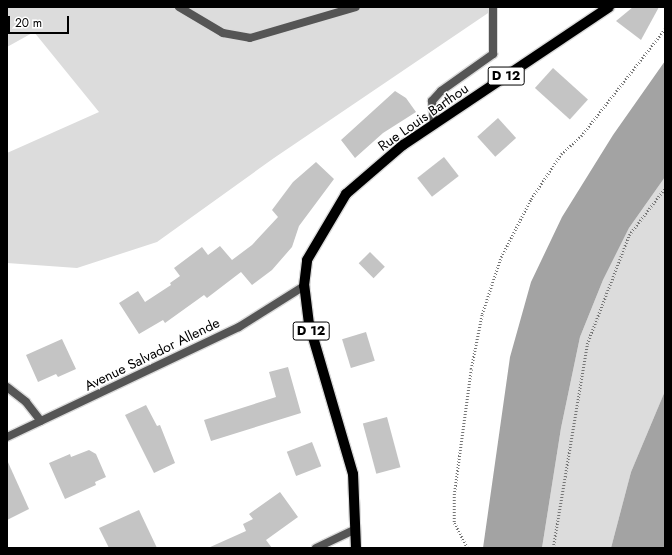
<!DOCTYPE html>
<html>
<head>
<meta charset="utf-8">
<style>
  body { margin:0 }
  #map { position:relative; width:672px; height:555px; overflow:hidden; background:#fff; font-family:Jost,sans-serif }
  div>[style] { position:absolute }
  [style*='--x'] { left:calc(var(--x)*1px); top:calc(var(--y)*1px); width:calc(var(--w)*1px); rotate:calc(var(--a)*1deg) }
  .green>* { inset:0; background:#dcdcdc }
  .water>* { inset:0; background:#a3a3a3 }
  .building>* { inset:0; background:#c4c4c4; transform-origin:0 0 }
  .path>* { height:2.5px; margin-top:-1.25px; transform-origin:0; background:repeating-linear-gradient(90deg,#777 0 1px,transparent 0 3px) }
  .roads { filter:drop-shadow(1px 0 #dbdbdb) drop-shadow(-1px 0 #dbdbdb) drop-shadow(0 1px #dbdbdb) drop-shadow(0 -1px #dbdbdb) }
  .service>* { height:8px; margin:-4px; padding:0 4px; transform-origin:4px; border-radius:4px; background:#555 }
  .minor>* { height:8px; margin:-4px; padding:0 4px; transform-origin:4px; border-radius:4px; background:#555 }
  .primary>* { height:10px; margin:-5px; padding:0 5px; transform-origin:5px; border-radius:5px; background:#000 }
  span { translate:-50% -50%; white-space:nowrap; text-align:center; line-height:1.15; -webkit-text-stroke:3px #fff; paint-order:stroke }
  .shield-label span { padding:1px 3px; background:#fff; border:1px solid; border-radius:3px; -webkit-text-stroke-width:0 }
  .shield-label { font-size:13px; color:#000; font-weight:700 }
  .street-label { font-size:14px; color:#000 }
  .frame { position:absolute; inset:0; border:8px solid #000; pointer-events:none }
  .scale { position:absolute; left:8px; top:16px; width:61px; height:18px; box-sizing:border-box; border:2px solid #000; border-top:0; padding-left:5px; font-size:12px; line-height:14px; white-space:nowrap; color:#000; -webkit-text-stroke:3px #fff; paint-order:stroke }
</style>
</head>
<body>
<div id="map">
  <div class="green">
    <div style="clip-path:polygon(7px 7px,497px 7px,274px 158px,157px 242px,77px 268px,7px 263px,7px 153px,99px 112px,34px 32px,7px 47px)"></div>
    <div style="clip-path:polygon(665px 177px,665px 391px,631px 472px,611px 548px,542px 548px,561px 428px,580px 337px,603px 280px,629px 228px)"></div>
  </div>
  <div class="water">
    <div style="clip-path:polygon(665px 61px,665px 177px,629px 228px,603px 280px,580px 337px,561px 428px,542px 548px,483px 548px,510px 357px,531px 282px,562px 217px,613px 135px)"></div>
    <div style="clip-path:polygon(665px 391px,665px 548px,611px 548px,631px 472px)"></div>
  </div>
  <div class="building">
    <div style="clip-path:polygon(633px 7px,659px 7px,641px 40px,616px 21px)"></div>
    <div style="left:553px;top:68px;width:47px;height:27px;rotate:42deg"></div>
    <div style="clip-path:polygon(395px 91px,406px 98px,416px 112px,383px 133px,355px 158px,341px 140px)"></div>
    <div style="left:498px;top:118px;width:27px;height:28px;rotate:48deg"></div>
    <div style="left:444px;top:157px;width:24px;height:34px;rotate:52deg"></div>
    <div style="clip-path:polygon(316px 162px,334px 179px,299px 226px,292px 247px,272px 270px,252px 285px,241px 272px,207px 298px,204px 295px,165px 323px,163px 320px,139px 334px,119px 303px,138px 291px,145px 302px,171px 285px,170px 283px,180px 276px,174px 268px,202px 247px,208px 255px,220px 246px,232px 260px,252px 245px,278px 217px,272px 210px,293px 182px)"></div>
    <div style="left:370px;top:252px;width:21px;height:16px;rotate:45deg"></div>
    <div style="left:366px;top:332px;width:30px;height:25px;rotate:73deg"></div>
    <div style="clip-path:polygon(62px 339px,76px 369px,58px 377px,56px 374px,38px 382px,26px 355px)"></div>
    <div style="clip-path:polygon(288px 367px,301px 413px,211px 441px,204px 420px,276px 397px,269px 372px)"></div>
    <div style="clip-path:polygon(146px 405px,157px 426px,160px 425px,175px 463px,154px 473px,125px 415px)"></div>
    <div style="left:387px;top:417px;width:52px;height:25px;rotate:75deg"></div>
    <div style="left:312px;top:442px;width:26px;height:27px;rotate:69deg"></div>
    <div style="clip-path:polygon(89px 450px,96px 454px,106px 477px,95px 482px,96px 485px,65px 499px,49px 463px,70px 454px,71px 457px)"></div>
    <div style="clip-path:polygon(7px 460px,29px 509px,7px 520px)"></div>
    <div style="clip-path:polygon(280px 492px,298px 517px,266px 540px,272px 548px,208px 548px,246px 531px,243px 524px,253px 519px,249px 514px)"></div>
    <div style="clip-path:polygon(139px 510px,157px 548px,109px 548px,99px 528px)"></div>
  </div>
  <div class="path">
    <div style="--x:467;--y:548;--w:29;--a:-117"></div>
    <div style="--x:454;--y:522;--w:27;--a:-90"></div>
    <div style="--x:454;--y:495;--w:127;--a:-82.3"></div>
    <div style="--x:471;--y:369;--w:56;--a:-78.7"></div>
    <div style="--x:482;--y:314;--w:60;--a:-71.6"></div>
    <div style="--x:501;--y:257;--w:65;--a:-62.7"></div>
    <div style="--x:531;--y:199;--w:54;--a:-56.3"></div>
    <div style="--x:561;--y:154;--w:27;--a:-42"></div>
    <div style="--x:581;--y:136;--w:136;--a:-51.9"></div>
    <div style="--x:553;--y:548;--w:207;--a:-80.5"></div>
    <div style="--x:587;--y:344;--w:117;--a:-68.9"></div>
    <div style="--x:629;--y:235;--w:59;--a:-52.5"></div>
  </div>
  <div class="roads">
    <div class="service">
      <div style="--x:179;--y:7;--w:51;--a:30.6"></div>
      <div style="--x:223;--y:33;--w:27;--a:10"></div>
      <div style="--x:250;--y:38;--w:110;--a:-16.3"></div>
      <div style="--x:434;--y:124;--w:23;--a:-95"></div>
      <div style="--x:432;--y:101;--w:13;--a:-48"></div>
      <div style="--x:441;--y:91;--w:64;--a:-35.4"></div>
      <div style="--x:493;--y:54;--w:47;--a:-90"></div>
    </div>
    <div class="minor">
      <div style="--x:7;--y:387;--w:24;--a:38"></div>
      <div style="--x:26;--y:402;--w:24;--a:52"></div>
      <div style="--x:7;--y:437;--w:257;--a:-25.4"></div>
      <div style="--x:239;--y:327;--w:77;--a:-32.2"></div>
      <div style="--x:316;--y:548;--w:44;--a:-25.4"></div>
    </div>
    <div class="primary">
      <div style="--x:356;--y:548;--w:74;--a:-92.3"></div>
      <div style="--x:353;--y:474;--w:156;--a:-106.3"></div>
      <div style="--x:309;--y:324;--w:38;--a:-97"></div>
      <div style="--x:304;--y:286;--w:26;--a:-83"></div>
      <div style="--x:307;--y:260;--w:77;--a:-59.4"></div>
      <div style="--x:346;--y:194;--w:75;--a:-40.7"></div>
      <div style="--x:403;--y:145;--w:248;--a:-33.8"></div>
    </div>
  </div>
  <div class="shield-label">
    <span style="left:506px;top:76px">D 12</span>
    <span style="left:311px;top:331px">D 12</span>
  </div>
  <div class="street-label">
    <span style="left:423px;top:117px;rotate:-35deg">Rue Louis Barthou</span>
    <span style="left:152px;top:354px;rotate:-26deg">Avenue Salvador Allende</span>
  </div>
  <div class="frame"></div>
  <div class="scale">20 m</div>
</div>
</body>
</html>
